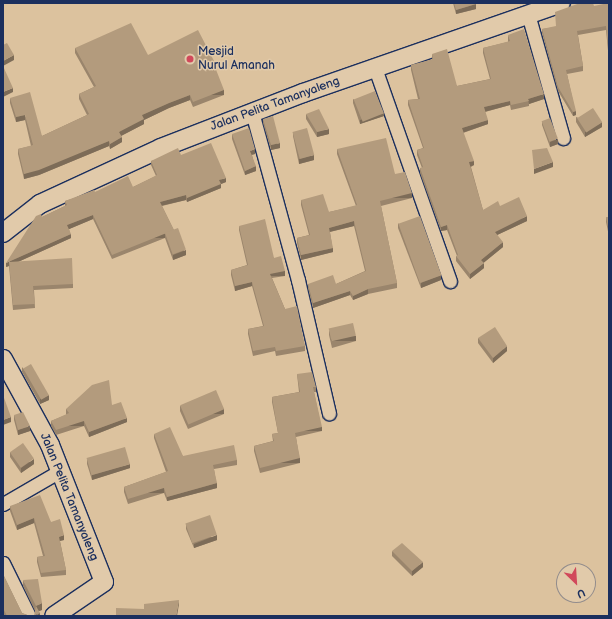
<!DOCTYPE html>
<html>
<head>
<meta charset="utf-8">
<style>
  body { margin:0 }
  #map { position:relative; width:612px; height:619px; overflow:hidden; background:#dcc29e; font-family:"Balsamiq Sans",sans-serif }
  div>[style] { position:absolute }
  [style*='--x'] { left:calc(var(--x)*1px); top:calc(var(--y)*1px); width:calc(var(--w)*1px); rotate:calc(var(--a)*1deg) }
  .roads { filter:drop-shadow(1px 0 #1b2f5e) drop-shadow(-1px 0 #1b2f5e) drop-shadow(0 1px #1b2f5e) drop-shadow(0 -1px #1b2f5e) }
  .street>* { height:13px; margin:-6.5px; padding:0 6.5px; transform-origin:6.5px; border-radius:6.5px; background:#e1caaa }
  .secondary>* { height:18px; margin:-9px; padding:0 9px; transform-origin:9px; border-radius:9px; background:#e1caaa }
  .wall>* { inset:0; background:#9a856c }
  .shaded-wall>* { inset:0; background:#7d6c58; transform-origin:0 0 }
  .building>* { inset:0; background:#b39b7d; transform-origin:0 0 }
  .dots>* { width:11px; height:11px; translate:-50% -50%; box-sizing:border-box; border:2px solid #e1caaa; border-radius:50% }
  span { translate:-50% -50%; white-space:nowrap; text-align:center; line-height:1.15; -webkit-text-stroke:3px #e1caaa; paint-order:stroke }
  .poi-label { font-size:12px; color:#1b2f5e }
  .left { translate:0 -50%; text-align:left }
  .street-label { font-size:12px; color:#1b2f5e }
  .frame { position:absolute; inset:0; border:4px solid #1b2f5e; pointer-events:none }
  .north { position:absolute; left:556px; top:563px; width:40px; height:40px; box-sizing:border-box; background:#e1caaa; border:1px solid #928c8c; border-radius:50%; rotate:155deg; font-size:11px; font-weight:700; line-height:16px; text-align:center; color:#1b2f5e }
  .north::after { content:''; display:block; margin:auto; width:14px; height:18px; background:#d1495b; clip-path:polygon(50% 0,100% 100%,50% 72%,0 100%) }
</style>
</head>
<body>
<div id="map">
  <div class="roads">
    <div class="street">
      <div style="--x:528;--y:14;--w:129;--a:74.2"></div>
      <div style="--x:375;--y:68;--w:226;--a:70.6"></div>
      <div style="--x:252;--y:112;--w:174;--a:74.7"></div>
      <div style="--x:298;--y:280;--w:137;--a:76.9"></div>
      <div style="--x:3;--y:504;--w:66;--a:-30.1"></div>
      <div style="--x:3;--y:563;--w:59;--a:63.9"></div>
    </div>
    <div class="secondary">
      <div style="--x:3;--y:233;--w:47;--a:-38.1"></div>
      <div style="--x:40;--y:204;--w:133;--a:-24.8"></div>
      <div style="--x:161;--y:148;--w:152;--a:-21.2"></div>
      <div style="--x:303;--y:93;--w:273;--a:-19.2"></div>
      <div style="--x:3;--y:359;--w:98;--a:61.3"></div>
      <div style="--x:50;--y:445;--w:147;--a:68.5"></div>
      <div style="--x:104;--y:582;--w:60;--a:145.8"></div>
    </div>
  </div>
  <div class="wall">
    <div style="clip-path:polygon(453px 3px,475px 3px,476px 9px,456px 14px)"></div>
    <div style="clip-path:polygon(594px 6px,609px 10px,609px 61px,606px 30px,578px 35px,583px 66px,583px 71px,567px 74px,576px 115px,573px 116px,558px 91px,542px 33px,542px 29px,556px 27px)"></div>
    <div style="clip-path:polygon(508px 35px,544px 99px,529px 104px,529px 106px,511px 110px,510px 105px,485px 112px,488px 124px,463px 133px,474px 165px,471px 167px,483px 210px,500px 206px,527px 221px,497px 235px,503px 247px,483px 263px,484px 268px,470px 279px,456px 261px,456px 256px,457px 256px,447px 230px,441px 231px,420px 173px,420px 168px,422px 168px,417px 155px,417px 150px,423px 148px,408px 105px,408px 100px,418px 99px,411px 70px,411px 65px,432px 60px,432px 54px,457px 86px,490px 79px,483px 53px,483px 48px,508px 42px)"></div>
    <div style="clip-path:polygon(75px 48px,148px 55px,214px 66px,224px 95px,193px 107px,190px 100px,169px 108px,144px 120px,144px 124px,121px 136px,122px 142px,110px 149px,109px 146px,39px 175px,24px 179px,18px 154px,18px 149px,31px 146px,25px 120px,16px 122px,10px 103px,10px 98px,42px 136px,87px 115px,79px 99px,79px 94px,94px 87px,75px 53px)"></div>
    <div style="clip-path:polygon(353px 99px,384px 116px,360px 124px,353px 103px)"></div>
    <div style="clip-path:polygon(306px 114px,329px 134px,317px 137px,306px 119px)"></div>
    <div style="clip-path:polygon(576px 117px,602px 127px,585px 137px,576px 122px)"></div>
    <div style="clip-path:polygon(263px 119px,280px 148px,271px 150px,263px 123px)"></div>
    <div style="clip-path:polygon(542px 121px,558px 144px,550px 147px,542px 125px)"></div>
    <div style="clip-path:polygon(293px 132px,314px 160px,299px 164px,293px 136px)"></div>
    <div style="clip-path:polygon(232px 134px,255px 154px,252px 155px,256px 171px,245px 175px,232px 139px)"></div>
    <div style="clip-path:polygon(337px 149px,395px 174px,412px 198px,381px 206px,397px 283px,397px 288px,368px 294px,353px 300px,350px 295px,313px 308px,308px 288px,308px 284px,336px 284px,365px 271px,354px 226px,330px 232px,333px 252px,301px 260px,297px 243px,297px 238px,309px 235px,301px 205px,301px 200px,329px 212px,356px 206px,337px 154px)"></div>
    <div style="clip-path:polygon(181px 155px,226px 182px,221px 184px,221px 188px,187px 202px,186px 200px,162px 206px,186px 255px,173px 260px,165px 238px,112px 259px,93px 219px,69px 229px,71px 238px,18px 262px,73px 284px,73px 288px,34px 290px,35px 308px,13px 310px,9px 266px,6px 267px,42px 217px,65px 206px,65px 201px,95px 192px,133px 187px,156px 176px,151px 165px,151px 161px)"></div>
    <div style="clip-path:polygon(606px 217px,609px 217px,609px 236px,606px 222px)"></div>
    <div style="clip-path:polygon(398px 223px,441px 280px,421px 288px,398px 228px)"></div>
    <div style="clip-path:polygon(239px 226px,274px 258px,285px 276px,272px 278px,285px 309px,305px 346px,305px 351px,276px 356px,275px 351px,253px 356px,248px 334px,248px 329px,263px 326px,252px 286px,235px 291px,231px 275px,231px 270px,247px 265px,239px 230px)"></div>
    <div style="clip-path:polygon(329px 331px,356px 341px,332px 348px,329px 335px)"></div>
    <div style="clip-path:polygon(478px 338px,507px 351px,493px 363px,478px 343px)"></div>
    <div style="clip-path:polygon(22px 367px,49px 400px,40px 404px,22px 372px)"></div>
    <div style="clip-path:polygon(297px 374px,316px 387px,316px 392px,314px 392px,322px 431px,296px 437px,300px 463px,260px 473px,254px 451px,254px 446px,273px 441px,272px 434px,278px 433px,272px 402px,272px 397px,299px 392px)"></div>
    <div style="clip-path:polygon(112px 405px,127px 422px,89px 437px,84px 426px,56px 435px,51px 426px,51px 421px,66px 415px,66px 409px)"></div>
    <div style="clip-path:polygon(180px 406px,224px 414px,188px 429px,180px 411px)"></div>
    <div style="clip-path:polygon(14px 415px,30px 431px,18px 435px,14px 420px)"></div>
    <div style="clip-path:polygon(154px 434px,183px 456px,237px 460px,237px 465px,214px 469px,217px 488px,167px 501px,164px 493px,128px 504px,124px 492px,124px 487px,166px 472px,154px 438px)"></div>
    <div style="clip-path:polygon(10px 452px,34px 464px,21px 473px,10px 457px)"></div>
    <div style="clip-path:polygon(87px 460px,130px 468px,92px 480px,87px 464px)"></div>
    <div style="clip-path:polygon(10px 506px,51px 522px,64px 540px,60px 541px,66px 570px,66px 575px,41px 577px,37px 562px,37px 557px,43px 556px,34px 523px,17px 530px,10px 511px)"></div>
    <div style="clip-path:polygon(186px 524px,217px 540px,194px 548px,186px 529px)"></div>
    <div style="clip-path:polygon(392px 551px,423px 567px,412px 576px,392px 556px)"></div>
    <div style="clip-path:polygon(3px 574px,22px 613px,30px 616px,3px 616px)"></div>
    <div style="clip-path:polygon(23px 580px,42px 610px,39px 611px,40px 616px,35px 611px,23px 586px)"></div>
  </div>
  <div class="shaded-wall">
    <div style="clip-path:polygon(476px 4px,476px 9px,456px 14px,456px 10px)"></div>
    <div style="clip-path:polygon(14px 55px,14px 60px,3px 66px,3px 61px)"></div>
    <div style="clip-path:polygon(13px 88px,13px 92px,3px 97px,3px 92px)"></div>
    <div style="left:224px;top:90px;width:5px;height:33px;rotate:90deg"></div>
    <div style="clip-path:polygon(544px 94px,544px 99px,529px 104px,528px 99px)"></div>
    <div style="clip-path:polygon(190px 95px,190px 100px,169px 108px,144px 120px,144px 124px,119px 137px,119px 132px,142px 115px,169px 103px)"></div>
    <div style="clip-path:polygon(510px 101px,510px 105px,484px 112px,484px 107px)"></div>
    <div style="clip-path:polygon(576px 111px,576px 115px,573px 116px,573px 112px)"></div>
    <div style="clip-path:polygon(384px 113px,384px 116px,360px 124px,360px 120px)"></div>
    <div style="clip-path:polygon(25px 115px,25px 120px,16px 122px,16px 117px)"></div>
    <div style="clip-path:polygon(488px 120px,488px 124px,462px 133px,462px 128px)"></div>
    <div style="clip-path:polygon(602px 122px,602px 127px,585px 137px,585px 132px)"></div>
    <div style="clip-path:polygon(329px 129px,329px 134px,317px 137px,317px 132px)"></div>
    <div style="clip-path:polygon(122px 137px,122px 142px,110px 149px,110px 144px)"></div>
    <div style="clip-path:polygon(558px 139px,558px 144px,550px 147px,550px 142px)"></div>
    <div style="clip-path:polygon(109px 141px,109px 146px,39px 175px,24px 179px,24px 174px)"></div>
    <div style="clip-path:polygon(280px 143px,280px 148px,271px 150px,271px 145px)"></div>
    <div style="clip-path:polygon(255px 149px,255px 154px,250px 155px,250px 151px)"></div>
    <div style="clip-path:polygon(314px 155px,314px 160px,299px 164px,299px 159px)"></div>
    <div style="clip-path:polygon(474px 161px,474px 165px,469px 167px,469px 162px)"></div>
    <div style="clip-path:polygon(553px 162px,553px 167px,534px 174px,534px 169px)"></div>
    <div style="clip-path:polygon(256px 166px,256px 171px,245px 175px,245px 171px)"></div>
    <div style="clip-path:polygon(226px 178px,226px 182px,221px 184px,221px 188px,187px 202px,187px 198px,219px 180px)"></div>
    <div style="left:412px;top:193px;width:5px;height:33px;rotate:90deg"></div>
    <div style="clip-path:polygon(186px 195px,186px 200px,160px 206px,160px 202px)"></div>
    <div style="clip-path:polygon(93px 215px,93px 219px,67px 230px,67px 225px)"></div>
    <div style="clip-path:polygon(527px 216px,527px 221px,495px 236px,495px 232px)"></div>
    <div style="clip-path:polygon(354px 221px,354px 226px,329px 232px,329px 228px)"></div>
    <div style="clip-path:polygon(447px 225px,447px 230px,441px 231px,441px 227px)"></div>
    <div style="clip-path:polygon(71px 234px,71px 238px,9px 266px,9px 262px,9px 266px,6px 267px,6px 263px)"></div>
    <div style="left:165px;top:234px;width:4px;height:57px;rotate:90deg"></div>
    <div style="clip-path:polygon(503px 242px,503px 247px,481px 265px,481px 260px)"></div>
    <div style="clip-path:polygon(333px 248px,333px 252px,301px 260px,301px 255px)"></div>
    <div style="clip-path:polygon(186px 250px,186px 255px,173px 260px,173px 255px)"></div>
    <div style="clip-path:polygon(484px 263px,484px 268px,470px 279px,470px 274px)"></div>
    <div style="left:285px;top:271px;width:5px;height:15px;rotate:90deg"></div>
    <div style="clip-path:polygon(441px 275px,441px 280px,421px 288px,421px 283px)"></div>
    <div style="clip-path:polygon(252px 282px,252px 286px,235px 291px,235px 286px)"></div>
    <div style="clip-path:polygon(368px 289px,368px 294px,353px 300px,353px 296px)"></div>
    <div style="clip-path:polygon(350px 291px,350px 295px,313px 308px,313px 303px)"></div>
    <div style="left:356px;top:336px;width:5px;height:25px;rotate:90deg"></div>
    <div style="clip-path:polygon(507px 346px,507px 351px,493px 363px,493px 358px)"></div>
    <div style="clip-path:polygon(49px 395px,49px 400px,40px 404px,40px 399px)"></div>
    <div style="left:224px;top:409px;width:5px;height:39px;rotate:90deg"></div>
    <div style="clip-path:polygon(11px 417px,11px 422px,3px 425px,3px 420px)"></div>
    <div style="clip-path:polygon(127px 418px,127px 422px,89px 437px,89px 432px)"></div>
    <div style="left:84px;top:421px;width:5px;height:29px;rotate:90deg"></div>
    <div style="clip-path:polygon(30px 426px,30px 431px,18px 435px,18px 430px)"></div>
    <div style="left:322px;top:427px;width:4px;height:28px;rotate:90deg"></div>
    <div style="left:300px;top:458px;width:5px;height:41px;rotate:90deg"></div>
    <div style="clip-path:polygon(34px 459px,34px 464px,21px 473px,21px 468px)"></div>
    <div style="clip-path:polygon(130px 464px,130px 468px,92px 480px,92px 475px)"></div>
    <div style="clip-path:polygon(217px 483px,217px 488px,167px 501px,167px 497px)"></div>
    <div style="left:164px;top:488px;width:5px;height:38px;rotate:90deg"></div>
    <div style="clip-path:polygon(34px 518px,34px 523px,17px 530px,17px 525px)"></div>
    <div style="clip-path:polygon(64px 535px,64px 540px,59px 541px,59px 537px)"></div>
    <div style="clip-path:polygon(217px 535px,217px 540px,194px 548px,194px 544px)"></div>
    <div style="clip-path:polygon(423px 562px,423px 567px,412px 576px,412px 571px)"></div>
    <div style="clip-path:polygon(179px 600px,179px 604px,177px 616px,176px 616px)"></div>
    <div style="clip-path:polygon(42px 603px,42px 610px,36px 612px,36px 606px)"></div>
    <div style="clip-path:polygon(40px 613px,40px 616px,34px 616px)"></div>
  </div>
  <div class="building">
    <div style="clip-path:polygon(454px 3px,475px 3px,476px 4px,456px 10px)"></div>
    <div style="clip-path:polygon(580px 3px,593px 3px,594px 6px,608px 3px,609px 10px,609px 56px,606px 26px,577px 31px,583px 66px,566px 70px,576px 111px,573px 112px,558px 87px,542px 29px,556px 26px,555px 12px)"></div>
    <div style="clip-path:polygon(131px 23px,148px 55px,198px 30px,214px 61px,213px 62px,224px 90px,193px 102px,190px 95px,169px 103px,142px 115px,144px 119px,119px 132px,122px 137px,110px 144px,109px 141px,39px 170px,24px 174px,18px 149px,33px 145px,25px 115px,16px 117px,10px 98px,30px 92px,42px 136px,89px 114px,79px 94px,96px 86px,75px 48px)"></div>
    <div style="clip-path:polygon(524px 29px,544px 94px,528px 99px,529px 101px,511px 105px,510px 101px,484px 107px,488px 120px,462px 128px,474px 161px,469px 162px,483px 210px,498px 201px,500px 206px,519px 197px,527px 216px,495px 232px,503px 242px,481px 260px,484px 263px,470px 274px,456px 256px,458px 255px,447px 225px,441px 227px,420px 168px,423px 167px,417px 150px,424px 148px,408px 100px,420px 99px,411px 65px,433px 59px,432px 54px,447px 49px,457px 86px,491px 79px,483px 48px,510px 41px,508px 35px)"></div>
    <div style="clip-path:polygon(7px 43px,14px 55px,3px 61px,3px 45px)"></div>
    <div style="clip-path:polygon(3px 66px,13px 88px,3px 92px)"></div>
    <div style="left:375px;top:91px;width:24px;height:23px;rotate:68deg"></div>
    <div style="left:593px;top:108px;width:17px;height:19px;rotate:57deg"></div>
    <div style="clip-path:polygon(319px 109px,329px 129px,317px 132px,306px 114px)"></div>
    <div style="clip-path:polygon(273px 116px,280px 143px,271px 145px,263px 119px)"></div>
    <div style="left:550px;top:118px;width:22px;height:9px;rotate:69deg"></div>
    <div style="clip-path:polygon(249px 128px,255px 149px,250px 151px,256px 166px,245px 171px,232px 134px)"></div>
    <div style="left:307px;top:128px;width:28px;height:15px;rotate:75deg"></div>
    <div style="clip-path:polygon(386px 138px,395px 174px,405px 172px,412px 193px,380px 201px,397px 283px,368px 289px,353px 296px,350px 291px,313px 303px,308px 284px,333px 275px,336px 284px,366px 271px,354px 221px,329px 228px,333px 248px,301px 255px,297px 238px,310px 235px,301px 200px,323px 194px,329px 212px,357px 205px,337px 149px)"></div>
    <div style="clip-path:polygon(211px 143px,226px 178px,219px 180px,221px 184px,187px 198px,186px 195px,160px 202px,174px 230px,112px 255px,93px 215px,67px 225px,71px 234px,6px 263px,36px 216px,41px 214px,42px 217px,67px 205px,65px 201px,94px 190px,95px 192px,128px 176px,133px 187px,157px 175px,151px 161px,178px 148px,181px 155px)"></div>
    <div style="clip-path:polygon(547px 148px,553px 162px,534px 169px,532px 150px)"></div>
    <div style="left:420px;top:216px;width:63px;height:23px;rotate:70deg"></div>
    <div style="clip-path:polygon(606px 217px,609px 217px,609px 231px)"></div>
    <div style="clip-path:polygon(265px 219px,274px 258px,281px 256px,285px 271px,270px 274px,285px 309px,297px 306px,305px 346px,276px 351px,275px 347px,253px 351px,248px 329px,264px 326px,252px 282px,235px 286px,231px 270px,248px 265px,239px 226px)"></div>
    <div style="left:178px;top:228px;width:23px;height:14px;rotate:70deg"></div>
    <div style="clip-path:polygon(72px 258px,73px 284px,33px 286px,35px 304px,13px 305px,9px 262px)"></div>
    <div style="left:353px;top:323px;width:13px;height:25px;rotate:77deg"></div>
    <div style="clip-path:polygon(495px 327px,507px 346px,493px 358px,478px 338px)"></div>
    <div style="left:31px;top:364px;width:36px;height:9px;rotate:60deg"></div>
    <div style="clip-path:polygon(312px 372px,316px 387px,313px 387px,322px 427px,295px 433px,300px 458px,260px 468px,254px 446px,274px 441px,272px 434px,278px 433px,272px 397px,300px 392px,297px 374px)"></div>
    <div style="clip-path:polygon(109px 380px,112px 405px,121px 402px,127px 418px,89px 432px,84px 421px,56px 430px,51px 421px,69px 413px,66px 409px,92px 385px)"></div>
    <div style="left:216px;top:390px;width:21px;height:39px;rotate:67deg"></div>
    <div style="clip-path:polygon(3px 395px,11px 417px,3px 420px)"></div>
    <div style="clip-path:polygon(23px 412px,30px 426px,18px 430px,14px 415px)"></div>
    <div style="clip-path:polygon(170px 427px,183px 456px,234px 445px,237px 460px,213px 465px,217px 483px,167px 497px,164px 488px,128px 499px,124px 487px,168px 471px,154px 434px)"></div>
    <div style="left:23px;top:443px;width:19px;height:16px;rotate:55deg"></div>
    <div style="left:125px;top:447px;width:18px;height:40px;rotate:74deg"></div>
    <div style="clip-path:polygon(40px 495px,51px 522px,60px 519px,64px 535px,59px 537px,66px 570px,41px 573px,37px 557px,45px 556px,34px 518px,17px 525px,10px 506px)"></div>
    <div style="left:210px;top:515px;width:21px;height:26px;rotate:71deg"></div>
    <div style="clip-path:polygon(402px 543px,423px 562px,412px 571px,392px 551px)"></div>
    <div style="clip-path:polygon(3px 574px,22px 613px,30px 616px,7px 616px,3px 608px)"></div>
    <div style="clip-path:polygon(38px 579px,42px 603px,36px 606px,40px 613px,34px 616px,36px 606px,23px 580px)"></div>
    <div style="clip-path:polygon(179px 600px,176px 616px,116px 616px,116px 608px,144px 609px,144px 604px)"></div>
  </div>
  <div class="dots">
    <div style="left:190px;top:59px;background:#d1495b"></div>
  </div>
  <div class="poi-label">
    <span class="left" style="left:198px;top:59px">Mesjid<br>Nurul Amanah</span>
  </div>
  <div class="street-label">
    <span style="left:275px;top:104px;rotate:-20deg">Jalan Pelita Tamanyaleng</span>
    <span style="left:69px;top:497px;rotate:68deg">Jalan Pelita Tamanyaleng</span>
  </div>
  <div class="frame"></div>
  <div class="north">U</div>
</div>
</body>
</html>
